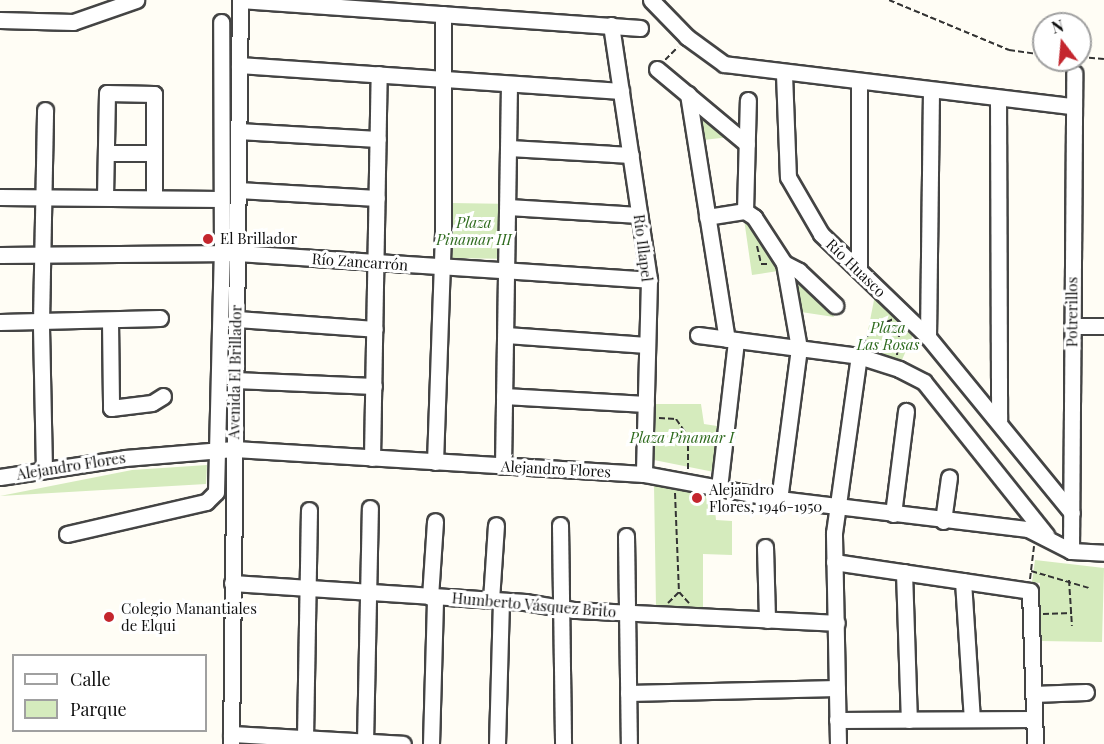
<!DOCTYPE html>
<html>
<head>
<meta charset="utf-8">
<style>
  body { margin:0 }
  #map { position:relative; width:1104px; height:744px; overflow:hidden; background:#fffdf5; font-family:"Playfair Display",serif }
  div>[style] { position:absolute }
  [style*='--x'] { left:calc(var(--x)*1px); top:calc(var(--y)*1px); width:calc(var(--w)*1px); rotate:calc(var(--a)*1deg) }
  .green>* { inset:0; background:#d5ebbd; transform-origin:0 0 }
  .path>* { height:2px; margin-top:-1px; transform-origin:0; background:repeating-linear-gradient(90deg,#333 0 6px,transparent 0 9px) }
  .roads { filter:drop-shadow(2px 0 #444) drop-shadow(-2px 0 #444) drop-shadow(0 2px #444) drop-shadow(0 -2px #444) }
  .minor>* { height:15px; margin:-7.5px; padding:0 7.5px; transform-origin:7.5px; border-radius:7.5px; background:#fff }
  .dots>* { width:16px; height:16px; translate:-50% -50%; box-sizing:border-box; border:3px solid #fff; border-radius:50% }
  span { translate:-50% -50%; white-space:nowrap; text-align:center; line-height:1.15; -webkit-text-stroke:6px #fff; paint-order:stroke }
  .park-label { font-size:15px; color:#2f6b1f; font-style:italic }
  .poi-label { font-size:15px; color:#111 }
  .left { translate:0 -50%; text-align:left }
  .street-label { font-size:15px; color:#111 }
  .legend { position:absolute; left:12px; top:654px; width:195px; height:78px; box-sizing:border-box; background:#fff; border:2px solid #a0a0a0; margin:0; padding:8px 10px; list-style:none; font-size:18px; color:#111 }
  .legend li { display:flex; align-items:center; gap:12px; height:30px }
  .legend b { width:30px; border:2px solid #a0a0a0 }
  .north { position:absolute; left:1032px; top:12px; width:60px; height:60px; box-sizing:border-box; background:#fff; border:2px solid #a0a0a0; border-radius:50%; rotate:344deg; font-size:16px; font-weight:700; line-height:24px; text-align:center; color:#111 }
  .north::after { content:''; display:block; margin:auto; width:21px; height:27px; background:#c4262e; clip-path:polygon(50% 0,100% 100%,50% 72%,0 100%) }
</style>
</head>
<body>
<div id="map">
  <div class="green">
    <div style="clip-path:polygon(696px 109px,730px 137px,703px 140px)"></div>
    <div style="left:451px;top:203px;width:48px;height:55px;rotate:1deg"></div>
    <div style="clip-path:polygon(744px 219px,747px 221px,778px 271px,752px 275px)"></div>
    <div style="clip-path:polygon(796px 273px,831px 308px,834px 317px,801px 312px)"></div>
    <div style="clip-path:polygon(875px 295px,914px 333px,901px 362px,864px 351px)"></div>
    <div style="clip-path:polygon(656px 404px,701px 404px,704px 424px,717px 426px,714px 472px,654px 460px)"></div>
    <div style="clip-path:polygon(207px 465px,206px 484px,0 496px,132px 470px)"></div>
    <div style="clip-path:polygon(654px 485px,714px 497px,716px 520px,732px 521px,732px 555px,703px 554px,703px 608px,656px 606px)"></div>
    <div style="clip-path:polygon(1035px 560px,1104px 568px,1102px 642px,1040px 641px,1040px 583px,1032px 582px)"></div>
  </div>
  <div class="path">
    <div style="--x:889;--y:0;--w:130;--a:22.6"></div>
    <div style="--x:1009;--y:50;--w:35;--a:8"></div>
    <div style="--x:1080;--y:57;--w:24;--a:5"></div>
    <div style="--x:665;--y:60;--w:18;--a:-45"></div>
    <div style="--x:757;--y:246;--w:18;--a:77"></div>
    <div style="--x:761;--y:264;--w:9;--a:0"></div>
    <div style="--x:864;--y:345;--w:17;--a:-69"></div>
    <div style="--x:870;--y:329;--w:25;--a:-23"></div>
    <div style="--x:897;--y:355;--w:29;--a:-84"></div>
    <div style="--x:659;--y:418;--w:17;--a:3"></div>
    <div style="--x:676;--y:419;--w:21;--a:55"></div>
    <div style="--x:688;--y:436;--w:34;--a:90"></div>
    <div style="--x:675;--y:493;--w:99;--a:87.7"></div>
    <div style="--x:1031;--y:571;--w:60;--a:16.3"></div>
    <div style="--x:1030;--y:579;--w:33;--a:-83"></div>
    <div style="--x:1069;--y:580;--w:46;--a:86.3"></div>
    <div style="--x:668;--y:603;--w:16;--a:-45"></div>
    <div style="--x:679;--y:592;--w:15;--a:48"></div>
    <div style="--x:1043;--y:614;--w:29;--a:-2"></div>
  </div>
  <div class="roads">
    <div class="minor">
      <div style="--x:240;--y:0;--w:401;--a:4"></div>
      <div style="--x:651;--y:0;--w:52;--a:45.8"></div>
      <div style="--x:687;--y:37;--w:46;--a:36.1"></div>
      <div style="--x:724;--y:64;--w:352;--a:6.9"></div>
      <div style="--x:0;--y:20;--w:73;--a:1.6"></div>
      <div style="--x:73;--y:22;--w:67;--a:-19.2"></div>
      <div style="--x:611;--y:25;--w:258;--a:81.5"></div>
      <div style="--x:649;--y:280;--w:194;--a:91.5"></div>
      <div style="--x:239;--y:65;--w:383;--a:3.9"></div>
      <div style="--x:657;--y:69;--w:117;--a:39.8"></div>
      <div style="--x:784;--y:74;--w:103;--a:87.8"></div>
      <div style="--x:788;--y:177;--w:66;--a:59.9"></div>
      <div style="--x:821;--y:234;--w:149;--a:43.9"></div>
      <div style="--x:928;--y:337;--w:227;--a:50.7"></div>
      <div style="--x:688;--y:94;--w:248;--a:81"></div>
      <div style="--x:998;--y:98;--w:322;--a:89.8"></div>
      <div style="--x:238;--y:131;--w:140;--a:3.3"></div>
      <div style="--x:509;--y:148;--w:122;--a:3.3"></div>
      <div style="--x:106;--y:153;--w:48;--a:0"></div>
      <div style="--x:238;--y:190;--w:139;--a:3.3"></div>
      <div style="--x:0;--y:197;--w:221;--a:0.5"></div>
      <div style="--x:105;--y:197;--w:104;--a:-88.9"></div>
      <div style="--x:107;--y:93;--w:47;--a:1.2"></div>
      <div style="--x:154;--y:94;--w:103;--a:90"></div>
      <div style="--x:508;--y:207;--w:131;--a:3.5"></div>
      <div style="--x:745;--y:211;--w:11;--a:34"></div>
      <div style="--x:754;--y:217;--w:55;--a:56.9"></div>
      <div style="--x:784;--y:263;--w:86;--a:80"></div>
      <div style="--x:799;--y:348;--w:152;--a:97.5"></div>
      <div style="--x:745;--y:211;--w:111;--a:-88.5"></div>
      <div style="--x:707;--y:217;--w:38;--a:-9"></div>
      <div style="--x:0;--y:255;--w:237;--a:-0.5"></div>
      <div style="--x:237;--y:253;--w:413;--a:3.7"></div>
      <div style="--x:784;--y:263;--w:17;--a:28"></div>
      <div style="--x:799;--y:271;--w:50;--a:43.4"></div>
      <div style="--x:859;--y:270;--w:188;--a:-90"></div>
      <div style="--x:237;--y:319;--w:138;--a:4.1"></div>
      <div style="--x:110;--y:321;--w:87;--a:89.3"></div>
      <div style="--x:111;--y:408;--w:41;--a:-7"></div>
      <div style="--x:152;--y:403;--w:13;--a:-32"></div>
      <div style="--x:0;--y:322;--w:160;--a:-1.4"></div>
      <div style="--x:1072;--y:326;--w:32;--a:0"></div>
      <div style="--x:506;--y:335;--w:141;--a:4.1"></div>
      <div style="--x:698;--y:335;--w:162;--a:7.4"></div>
      <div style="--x:859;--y:356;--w:42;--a:18"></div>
      <div style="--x:899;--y:369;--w:28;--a:27"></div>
      <div style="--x:924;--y:382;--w:196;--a:51.4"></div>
      <div style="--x:928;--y:337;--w:246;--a:-89.3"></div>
      <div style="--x:235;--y:380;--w:139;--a:2.5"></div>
      <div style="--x:504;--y:396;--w:142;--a:3.2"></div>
      <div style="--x:372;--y:458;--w:384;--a:-89"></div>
      <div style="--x:435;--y:462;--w:230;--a:-88"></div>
      <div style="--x:443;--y:232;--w:218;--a:-90"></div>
      <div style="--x:503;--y:466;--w:382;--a:-89.1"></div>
      <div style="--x:44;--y:470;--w:148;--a:-91.2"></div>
      <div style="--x:41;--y:322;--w:212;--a:-88.9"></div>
      <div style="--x:0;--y:477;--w:126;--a:-8.6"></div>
      <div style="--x:125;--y:458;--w:109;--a:-4.7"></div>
      <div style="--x:234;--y:449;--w:411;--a:3.5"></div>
      <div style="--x:644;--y:474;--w:137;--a:10.5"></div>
      <div style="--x:779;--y:499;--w:251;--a:6.9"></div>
      <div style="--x:1028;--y:529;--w:48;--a:27.1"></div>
      <div style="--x:1071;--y:551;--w:33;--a:3"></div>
      <div style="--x:719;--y:488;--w:149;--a:-83.4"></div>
      <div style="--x:893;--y:514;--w:104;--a:-82.8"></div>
      <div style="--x:943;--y:521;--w:44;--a:-82.2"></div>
      <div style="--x:560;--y:525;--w:219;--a:89.2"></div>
      <div style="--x:67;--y:534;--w:143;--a:-13"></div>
      <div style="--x:206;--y:502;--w:14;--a:-45"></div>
      <div style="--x:216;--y:492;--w:239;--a:-88.6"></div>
      <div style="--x:222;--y:253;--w:231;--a:-90.2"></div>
      <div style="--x:626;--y:536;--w:208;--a:89.2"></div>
      <div style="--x:765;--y:547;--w:73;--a:88.4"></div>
      <div style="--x:1071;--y:551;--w:478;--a:-89.6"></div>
      <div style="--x:834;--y:562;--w:198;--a:8.4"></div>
      <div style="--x:1030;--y:591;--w:153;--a:88.1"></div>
      <div style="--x:904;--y:572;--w:148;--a:88.1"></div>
      <div style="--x:963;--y:581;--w:138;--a:86.3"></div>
      <div style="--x:232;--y:583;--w:294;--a:3.7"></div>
      <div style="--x:525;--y:602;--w:50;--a:9.3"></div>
      <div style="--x:574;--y:610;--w:263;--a:2.8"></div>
      <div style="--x:430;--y:597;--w:76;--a:-86.2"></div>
      <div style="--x:491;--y:600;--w:75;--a:-86.2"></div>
      <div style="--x:628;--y:693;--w:209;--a:-1.4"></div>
      <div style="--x:1033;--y:694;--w:53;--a:-2.2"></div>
      <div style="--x:837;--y:720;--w:197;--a:-0.3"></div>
      <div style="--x:231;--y:734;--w:172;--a:3.3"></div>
      <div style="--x:305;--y:738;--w:228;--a:-89"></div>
      <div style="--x:365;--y:742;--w:234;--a:-88.8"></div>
      <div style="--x:231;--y:744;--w:744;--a:-89.31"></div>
      <div style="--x:431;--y:744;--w:147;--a:-88.4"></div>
      <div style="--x:497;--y:744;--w:143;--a:-88.4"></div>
      <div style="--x:838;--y:744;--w:211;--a:-91.1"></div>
      <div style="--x:834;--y:533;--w:179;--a:-82"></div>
    </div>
  </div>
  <div class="dots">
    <div style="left:208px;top:239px;background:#c4262e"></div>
    <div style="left:697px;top:498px;background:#c4262e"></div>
    <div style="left:109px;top:617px;background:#c4262e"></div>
  </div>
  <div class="park-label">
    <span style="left:474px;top:231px">Plaza<br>Pinamar III</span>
    <span style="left:888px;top:336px">Plaza<br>Las Rosas</span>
    <span style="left:682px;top:438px">Plaza Pinamar I</span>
  </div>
  <div class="poi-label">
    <span class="left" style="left:220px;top:239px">El Brillador</span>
    <span class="left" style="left:709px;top:498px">Alejandro<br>Flores, 1946-1950</span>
    <span class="left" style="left:121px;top:617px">Colegio Manantiales<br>de Elqui</span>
  </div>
  <div class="street-label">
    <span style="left:643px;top:248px;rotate:83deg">Río Illapel</span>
    <span style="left:360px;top:262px;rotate:4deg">Río Zancarrón</span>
    <span style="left:856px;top:268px;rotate:44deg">Río Huasco</span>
    <span style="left:1072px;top:312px;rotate:-90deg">Potrerillos</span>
    <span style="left:235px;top:372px;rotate:-89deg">Avenida El Brillador</span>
    <span style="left:71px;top:466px;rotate:-9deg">Alejandro Flores</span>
    <span style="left:556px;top:469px;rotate:3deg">Alejandro Flores</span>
    <span style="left:534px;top:605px;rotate:5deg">Humberto Vásquez Brito</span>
  </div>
  <ul class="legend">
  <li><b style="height:8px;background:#fff"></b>Calle</li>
  <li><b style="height:16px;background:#d5ebbd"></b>Parque</li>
  </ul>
  <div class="north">N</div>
</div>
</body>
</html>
